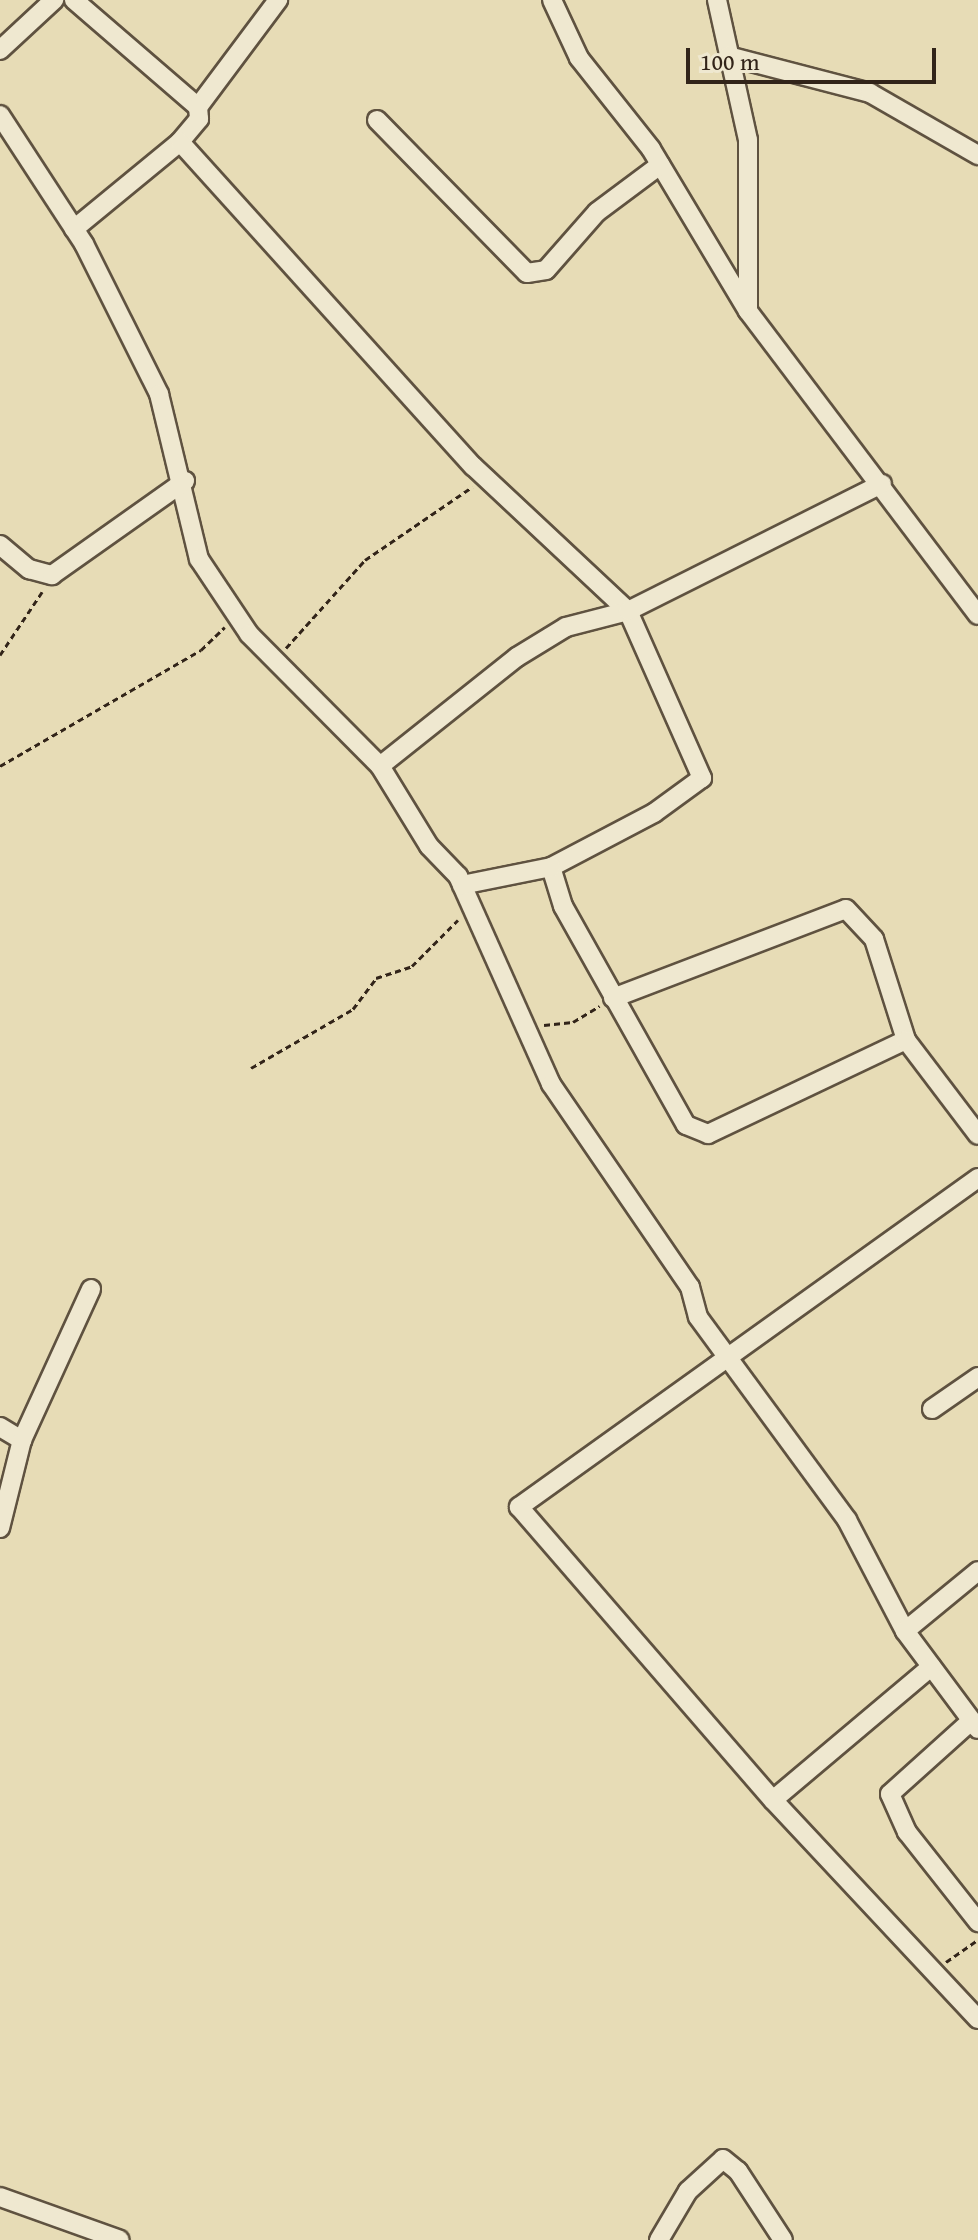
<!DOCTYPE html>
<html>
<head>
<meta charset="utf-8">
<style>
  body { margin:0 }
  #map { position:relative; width:978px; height:2240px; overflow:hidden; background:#e7dcb6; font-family:"Gentium Book Plus",serif }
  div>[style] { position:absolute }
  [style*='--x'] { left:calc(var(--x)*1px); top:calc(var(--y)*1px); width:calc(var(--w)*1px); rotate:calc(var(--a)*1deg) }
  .path>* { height:3px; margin-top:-1.5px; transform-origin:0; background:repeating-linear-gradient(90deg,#322419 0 6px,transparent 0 10px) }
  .roads { filter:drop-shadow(2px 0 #5f5240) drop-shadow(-2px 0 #5f5240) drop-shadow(0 2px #5f5240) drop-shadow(0 -2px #5f5240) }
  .minor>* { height:18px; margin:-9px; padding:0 9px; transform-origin:9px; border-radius:9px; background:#efe8d0 }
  span { translate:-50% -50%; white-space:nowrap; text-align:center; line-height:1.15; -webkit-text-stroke:6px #efe8d0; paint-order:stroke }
  .scale { position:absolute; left:686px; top:48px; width:250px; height:36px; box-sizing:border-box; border:4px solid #322419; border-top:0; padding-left:10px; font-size:24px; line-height:28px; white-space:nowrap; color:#322419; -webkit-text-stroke:6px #efe8d0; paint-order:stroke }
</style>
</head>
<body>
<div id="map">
  <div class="path">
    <div style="--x:286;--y:648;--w:118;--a:-48.1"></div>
    <div style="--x:365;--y:560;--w:130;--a:-34.3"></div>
    <div style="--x:0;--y:655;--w:76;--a:-56.3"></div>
    <div style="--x:0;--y:766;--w:232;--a:-30"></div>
    <div style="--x:201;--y:650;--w:33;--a:-44"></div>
    <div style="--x:544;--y:1025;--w:29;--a:-6"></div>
    <div style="--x:573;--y:1022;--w:31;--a:-31"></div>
    <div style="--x:251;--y:1068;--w:118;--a:-30"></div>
    <div style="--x:353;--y:1009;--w:39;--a:-53"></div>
    <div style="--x:376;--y:978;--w:38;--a:-18"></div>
    <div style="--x:412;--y:966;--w:65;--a:-45"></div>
    <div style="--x:946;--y:1962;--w:39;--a:-35"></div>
  </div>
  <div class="roads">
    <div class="minor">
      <div style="--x:74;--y:0;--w:164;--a:40.8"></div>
      <div style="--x:198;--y:107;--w:12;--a:85"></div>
      <div style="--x:199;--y:119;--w:30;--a:130"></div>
      <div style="--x:552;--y:0;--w:64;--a:65"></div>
      <div style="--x:579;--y:58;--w:116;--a:51.6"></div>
      <div style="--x:651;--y:149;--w:189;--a:59.1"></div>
      <div style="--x:748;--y:311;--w:381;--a:52.9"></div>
      <div style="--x:717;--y:0;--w:143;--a:77.5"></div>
      <div style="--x:748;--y:140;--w:171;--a:90"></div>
      <div style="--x:0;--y:50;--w:74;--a:-42.8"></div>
      <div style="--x:728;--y:56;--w:147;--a:14.6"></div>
      <div style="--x:870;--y:93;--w:125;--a:29.9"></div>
      <div style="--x:198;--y:107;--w:134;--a:-53.2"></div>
      <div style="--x:0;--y:115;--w:154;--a:56.9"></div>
      <div style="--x:84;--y:244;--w:168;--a:63.4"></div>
      <div style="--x:159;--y:394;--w:170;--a:76.4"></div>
      <div style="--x:199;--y:559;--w:90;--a:56.3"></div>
      <div style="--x:249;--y:634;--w:186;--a:45.2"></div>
      <div style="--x:380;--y:766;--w:94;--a:58.5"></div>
      <div style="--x:429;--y:846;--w:42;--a:46"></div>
      <div style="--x:458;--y:876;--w:228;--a:65.9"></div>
      <div style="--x:551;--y:1084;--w:246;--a:55.6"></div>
      <div style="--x:690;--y:1287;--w:31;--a:75"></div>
      <div style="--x:698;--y:1317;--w:252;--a:53.7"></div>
      <div style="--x:847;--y:1520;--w:125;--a:62.4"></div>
      <div style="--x:905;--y:1631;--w:122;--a:53.3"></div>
      <div style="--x:377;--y:120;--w:214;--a:45.6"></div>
      <div style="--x:527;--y:273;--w:19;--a:-9"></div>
      <div style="--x:546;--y:270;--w:77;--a:-48.7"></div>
      <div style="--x:597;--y:212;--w:79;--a:-36.7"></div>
      <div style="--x:74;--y:229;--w:137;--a:-39.4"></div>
      <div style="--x:180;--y:142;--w:437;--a:47.9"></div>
      <div style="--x:473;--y:466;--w:212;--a:43.1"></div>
      <div style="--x:628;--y:611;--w:183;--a:66.1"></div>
      <div style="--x:702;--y:778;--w:59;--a:143.9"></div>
      <div style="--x:654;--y:813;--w:116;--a:152.3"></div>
      <div style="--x:551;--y:867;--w:41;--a:72.9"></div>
      <div style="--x:563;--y:906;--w:251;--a:60.7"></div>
      <div style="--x:686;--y:1125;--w:24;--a:22"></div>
      <div style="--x:708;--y:1134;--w:219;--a:-25.4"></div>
      <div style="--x:0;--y:545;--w:38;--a:40"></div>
      <div style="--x:29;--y:569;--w:24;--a:15"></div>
      <div style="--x:52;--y:575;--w:163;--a:-35.3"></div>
      <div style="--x:380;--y:766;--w:175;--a:-38.5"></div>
      <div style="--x:517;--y:657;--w:57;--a:-31.5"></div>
      <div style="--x:566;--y:627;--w:64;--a:-14.5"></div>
      <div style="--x:628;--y:611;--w:284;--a:-26.6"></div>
      <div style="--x:462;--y:885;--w:91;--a:-11.4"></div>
      <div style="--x:613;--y:998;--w:249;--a:-20.9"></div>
      <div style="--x:846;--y:909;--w:41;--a:47"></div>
      <div style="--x:874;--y:939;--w:106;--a:72.4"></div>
      <div style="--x:906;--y:1040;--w:119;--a:52.8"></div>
      <div style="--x:978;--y:1178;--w:565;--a:144.37"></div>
      <div style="--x:519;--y:1507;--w:388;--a:49.1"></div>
      <div style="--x:773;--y:1800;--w:300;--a:46.9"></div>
      <div style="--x:932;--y:1409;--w:56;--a:-34.8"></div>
      <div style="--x:0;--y:1427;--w:26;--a:31"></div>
      <div style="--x:0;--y:1528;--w:91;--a:-76"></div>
      <div style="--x:22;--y:1440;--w:166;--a:-65.4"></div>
      <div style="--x:905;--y:1631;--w:94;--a:-39.4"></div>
      <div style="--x:971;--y:1721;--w:109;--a:138"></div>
      <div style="--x:890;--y:1794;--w:42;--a:65.9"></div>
      <div style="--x:907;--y:1832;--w:115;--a:51.7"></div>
      <div style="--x:773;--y:1800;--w:207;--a:-40.1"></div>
      <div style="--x:0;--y:2197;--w:127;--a:19.7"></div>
      <div style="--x:659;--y:2240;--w:57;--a:-59.4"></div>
      <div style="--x:688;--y:2191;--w:47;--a:-42.4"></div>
      <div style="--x:723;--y:2159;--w:19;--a:39"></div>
      <div style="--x:738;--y:2171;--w:82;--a:56.9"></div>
    </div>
  </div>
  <div class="scale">100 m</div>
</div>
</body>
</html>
